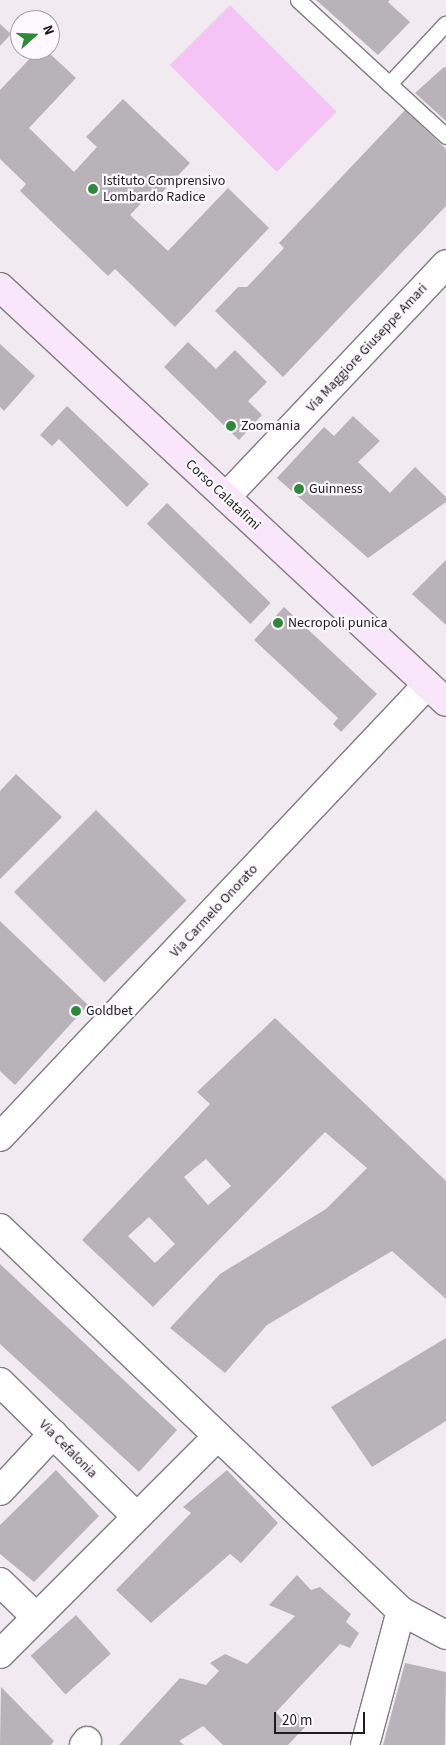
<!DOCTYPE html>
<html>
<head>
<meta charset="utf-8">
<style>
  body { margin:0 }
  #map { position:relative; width:446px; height:1745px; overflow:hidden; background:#f1ebf1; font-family:"Source Sans 3",sans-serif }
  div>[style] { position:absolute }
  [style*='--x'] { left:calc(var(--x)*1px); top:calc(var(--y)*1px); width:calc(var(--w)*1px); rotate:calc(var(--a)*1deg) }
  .green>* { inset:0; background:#f4c4f5; transform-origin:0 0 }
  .building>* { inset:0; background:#b8b3b8; transform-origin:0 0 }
  .roads { filter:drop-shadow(1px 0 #817c81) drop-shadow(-1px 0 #817c81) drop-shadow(0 1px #817c81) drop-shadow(0 -1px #817c81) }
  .service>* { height:15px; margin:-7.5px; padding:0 7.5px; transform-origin:7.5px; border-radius:7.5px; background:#fff }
  .minor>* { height:28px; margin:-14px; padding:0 14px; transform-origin:14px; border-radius:14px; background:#fff }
  .secondary>* { height:28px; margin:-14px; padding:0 14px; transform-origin:14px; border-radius:14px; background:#fae6fa }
  .dots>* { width:14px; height:14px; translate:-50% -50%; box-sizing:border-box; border:2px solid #fef9fe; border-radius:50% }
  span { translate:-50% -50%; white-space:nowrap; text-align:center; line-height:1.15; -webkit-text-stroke:4.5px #fef9fe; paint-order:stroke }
  .poi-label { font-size:14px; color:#1e1d1e }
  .left { translate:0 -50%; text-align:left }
  .street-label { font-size:14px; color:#1e1d1e }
  .north { position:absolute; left:10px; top:10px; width:50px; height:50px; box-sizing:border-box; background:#fef9fe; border:1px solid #a4a1a4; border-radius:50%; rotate:70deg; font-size:14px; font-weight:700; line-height:20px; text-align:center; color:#1e1d1e }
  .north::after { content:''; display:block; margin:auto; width:18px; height:22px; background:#2e8a3b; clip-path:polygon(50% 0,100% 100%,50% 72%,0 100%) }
  .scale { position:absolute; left:274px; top:1712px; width:91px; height:22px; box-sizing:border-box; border:2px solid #1e1d1e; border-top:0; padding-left:6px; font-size:15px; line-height:18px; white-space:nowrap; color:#1e1d1e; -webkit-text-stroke:4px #fef9fe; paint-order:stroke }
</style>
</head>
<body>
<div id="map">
  <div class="green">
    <div style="left:230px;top:5px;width:151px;height:85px;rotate:45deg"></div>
  </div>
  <div class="building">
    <div style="clip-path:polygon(316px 0,390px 0,388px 2px,410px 22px,378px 55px)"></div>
    <div style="clip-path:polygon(0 24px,11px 34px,0 46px)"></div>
    <div style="clip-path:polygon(38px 50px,46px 50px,76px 78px,29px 128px,74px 172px,97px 147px,86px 137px,123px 99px,190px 163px,153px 202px,147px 197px,130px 215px,168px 251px,228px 188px,269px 228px,175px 327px,115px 269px,108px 276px,20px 191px,26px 184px,0 159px,0 90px)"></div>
    <div style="clip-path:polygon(444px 67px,446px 68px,446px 121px,415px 93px)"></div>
    <div style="clip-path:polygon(405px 110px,446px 149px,446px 206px,283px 377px,215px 311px,238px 287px,247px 287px,284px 248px,279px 243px)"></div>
    <div style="clip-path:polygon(188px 342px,216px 369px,235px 350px,267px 382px,248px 401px,262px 415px,239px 440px,164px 367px)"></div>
    <div style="clip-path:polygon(0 344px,35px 376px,4px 411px,0 407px)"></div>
    <div style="clip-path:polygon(67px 406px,149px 484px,127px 507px,59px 439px,52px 446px,40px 435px)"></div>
    <div style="clip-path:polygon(353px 416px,380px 441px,358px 462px,390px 493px,415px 467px,446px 497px,446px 502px,368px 558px,277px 478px,324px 427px,334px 436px)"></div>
    <div style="left:167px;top:503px;width:144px;height:29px;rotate:44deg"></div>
    <div style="clip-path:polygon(446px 560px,446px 625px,412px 594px)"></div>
    <div style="clip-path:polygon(284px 607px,377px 694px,341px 732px,333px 724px,338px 718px,254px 640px)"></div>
    <div style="clip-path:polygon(16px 774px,62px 817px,0 879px,0 791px)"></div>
    <div style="left:96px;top:810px;width:128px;height:116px;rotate:45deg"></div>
    <div style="clip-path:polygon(0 921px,88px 1005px,15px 1085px,0 1071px)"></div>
    <div style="clip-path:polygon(evenodd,275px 1018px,446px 1181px,446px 1299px,392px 1251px,267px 1325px,225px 1373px,170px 1328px,220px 1274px,326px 1209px,367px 1168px,325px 1132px,153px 1307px,82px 1240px,210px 1104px,197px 1092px,275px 1018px,206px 1159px,231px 1186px,208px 1205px,184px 1177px,206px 1159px,275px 1018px,149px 1217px,175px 1244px,155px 1263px,128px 1236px,149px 1217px)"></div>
    <div style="clip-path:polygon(0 1264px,177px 1430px,139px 1472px,0 1344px)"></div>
    <div style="clip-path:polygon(446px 1338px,446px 1421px,372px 1467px,331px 1407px)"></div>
    <div style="clip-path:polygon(56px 1470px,99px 1516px,34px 1582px,0 1554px,0 1525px)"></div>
    <div style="clip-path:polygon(227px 1470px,278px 1523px,241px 1563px,230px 1554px,151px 1623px,116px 1590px,191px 1513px,183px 1507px)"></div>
    <div style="clip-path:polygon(297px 1575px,311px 1590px,320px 1587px,351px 1614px,346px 1622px,359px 1633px,350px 1648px,340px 1644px,276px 1712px,284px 1722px,296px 1712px,308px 1724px,288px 1745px,223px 1745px,203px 1726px,179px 1741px,184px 1745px,119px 1745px,180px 1678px,206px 1685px,219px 1671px,210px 1663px,225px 1654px,247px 1664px,295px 1616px,269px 1605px)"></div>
    <div style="left:76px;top:1615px;width:52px;height:61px;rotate:48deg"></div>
    <div style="clip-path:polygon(405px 1663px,446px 1672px,445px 1745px,383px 1745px)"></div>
    <div style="clip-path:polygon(1px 1687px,54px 1741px,51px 1745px,0 1745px)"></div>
  </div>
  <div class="roads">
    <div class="service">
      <div style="--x:298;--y:0;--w:201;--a:42.6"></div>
      <div style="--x:389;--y:84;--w:83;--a:-46.9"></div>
    </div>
    <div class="minor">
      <div style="--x:226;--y:497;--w:320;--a:-46.6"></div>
      <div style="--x:0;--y:1137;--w:622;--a:-46.63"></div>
      <div style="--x:0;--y:1228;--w:555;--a:43.68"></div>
      <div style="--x:401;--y:1611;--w:51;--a:28.1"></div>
      <div style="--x:0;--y:1382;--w:192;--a:44.6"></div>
      <div style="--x:0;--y:1491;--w:78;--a:-47.1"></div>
      <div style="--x:0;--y:1582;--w:50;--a:44.2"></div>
      <div style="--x:0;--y:1654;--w:308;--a:-45"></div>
      <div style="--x:84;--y:1745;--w:5;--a:-53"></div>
      <div style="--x:365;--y:1745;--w:139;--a:-75"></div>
    </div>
    <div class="secondary">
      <div style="--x:0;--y:287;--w:609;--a:42.94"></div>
    </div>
  </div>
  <div class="dots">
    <div style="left:93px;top:189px;background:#2e8a3b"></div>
    <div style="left:231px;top:426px;background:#2e8a3b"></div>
    <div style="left:299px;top:489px;background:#2e8a3b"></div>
    <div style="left:278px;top:623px;background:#2e8a3b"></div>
    <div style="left:76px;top:1011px;background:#2e8a3b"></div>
  </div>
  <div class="poi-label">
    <span class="left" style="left:103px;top:189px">Istituto Comprensivo<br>Lombardo Radice</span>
    <span class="left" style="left:241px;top:426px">Zoomania</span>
    <span class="left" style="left:309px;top:489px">Guinness</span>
    <span class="left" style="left:288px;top:623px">Necropoli punica</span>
    <span class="left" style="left:86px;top:1011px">Goldbet</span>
  </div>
  <div class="street-label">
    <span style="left:367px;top:348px;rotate:-47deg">Via Maggiore Giuseppe Amari</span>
    <span style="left:223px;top:495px;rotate:43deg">Corso Calatafimi</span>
    <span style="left:214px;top:911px;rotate:-47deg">Via Carmelo Onorato</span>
    <span style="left:68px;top:1449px;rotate:45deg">Via Cefalonia</span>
  </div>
  <div class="north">N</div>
  <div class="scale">20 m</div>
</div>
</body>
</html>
